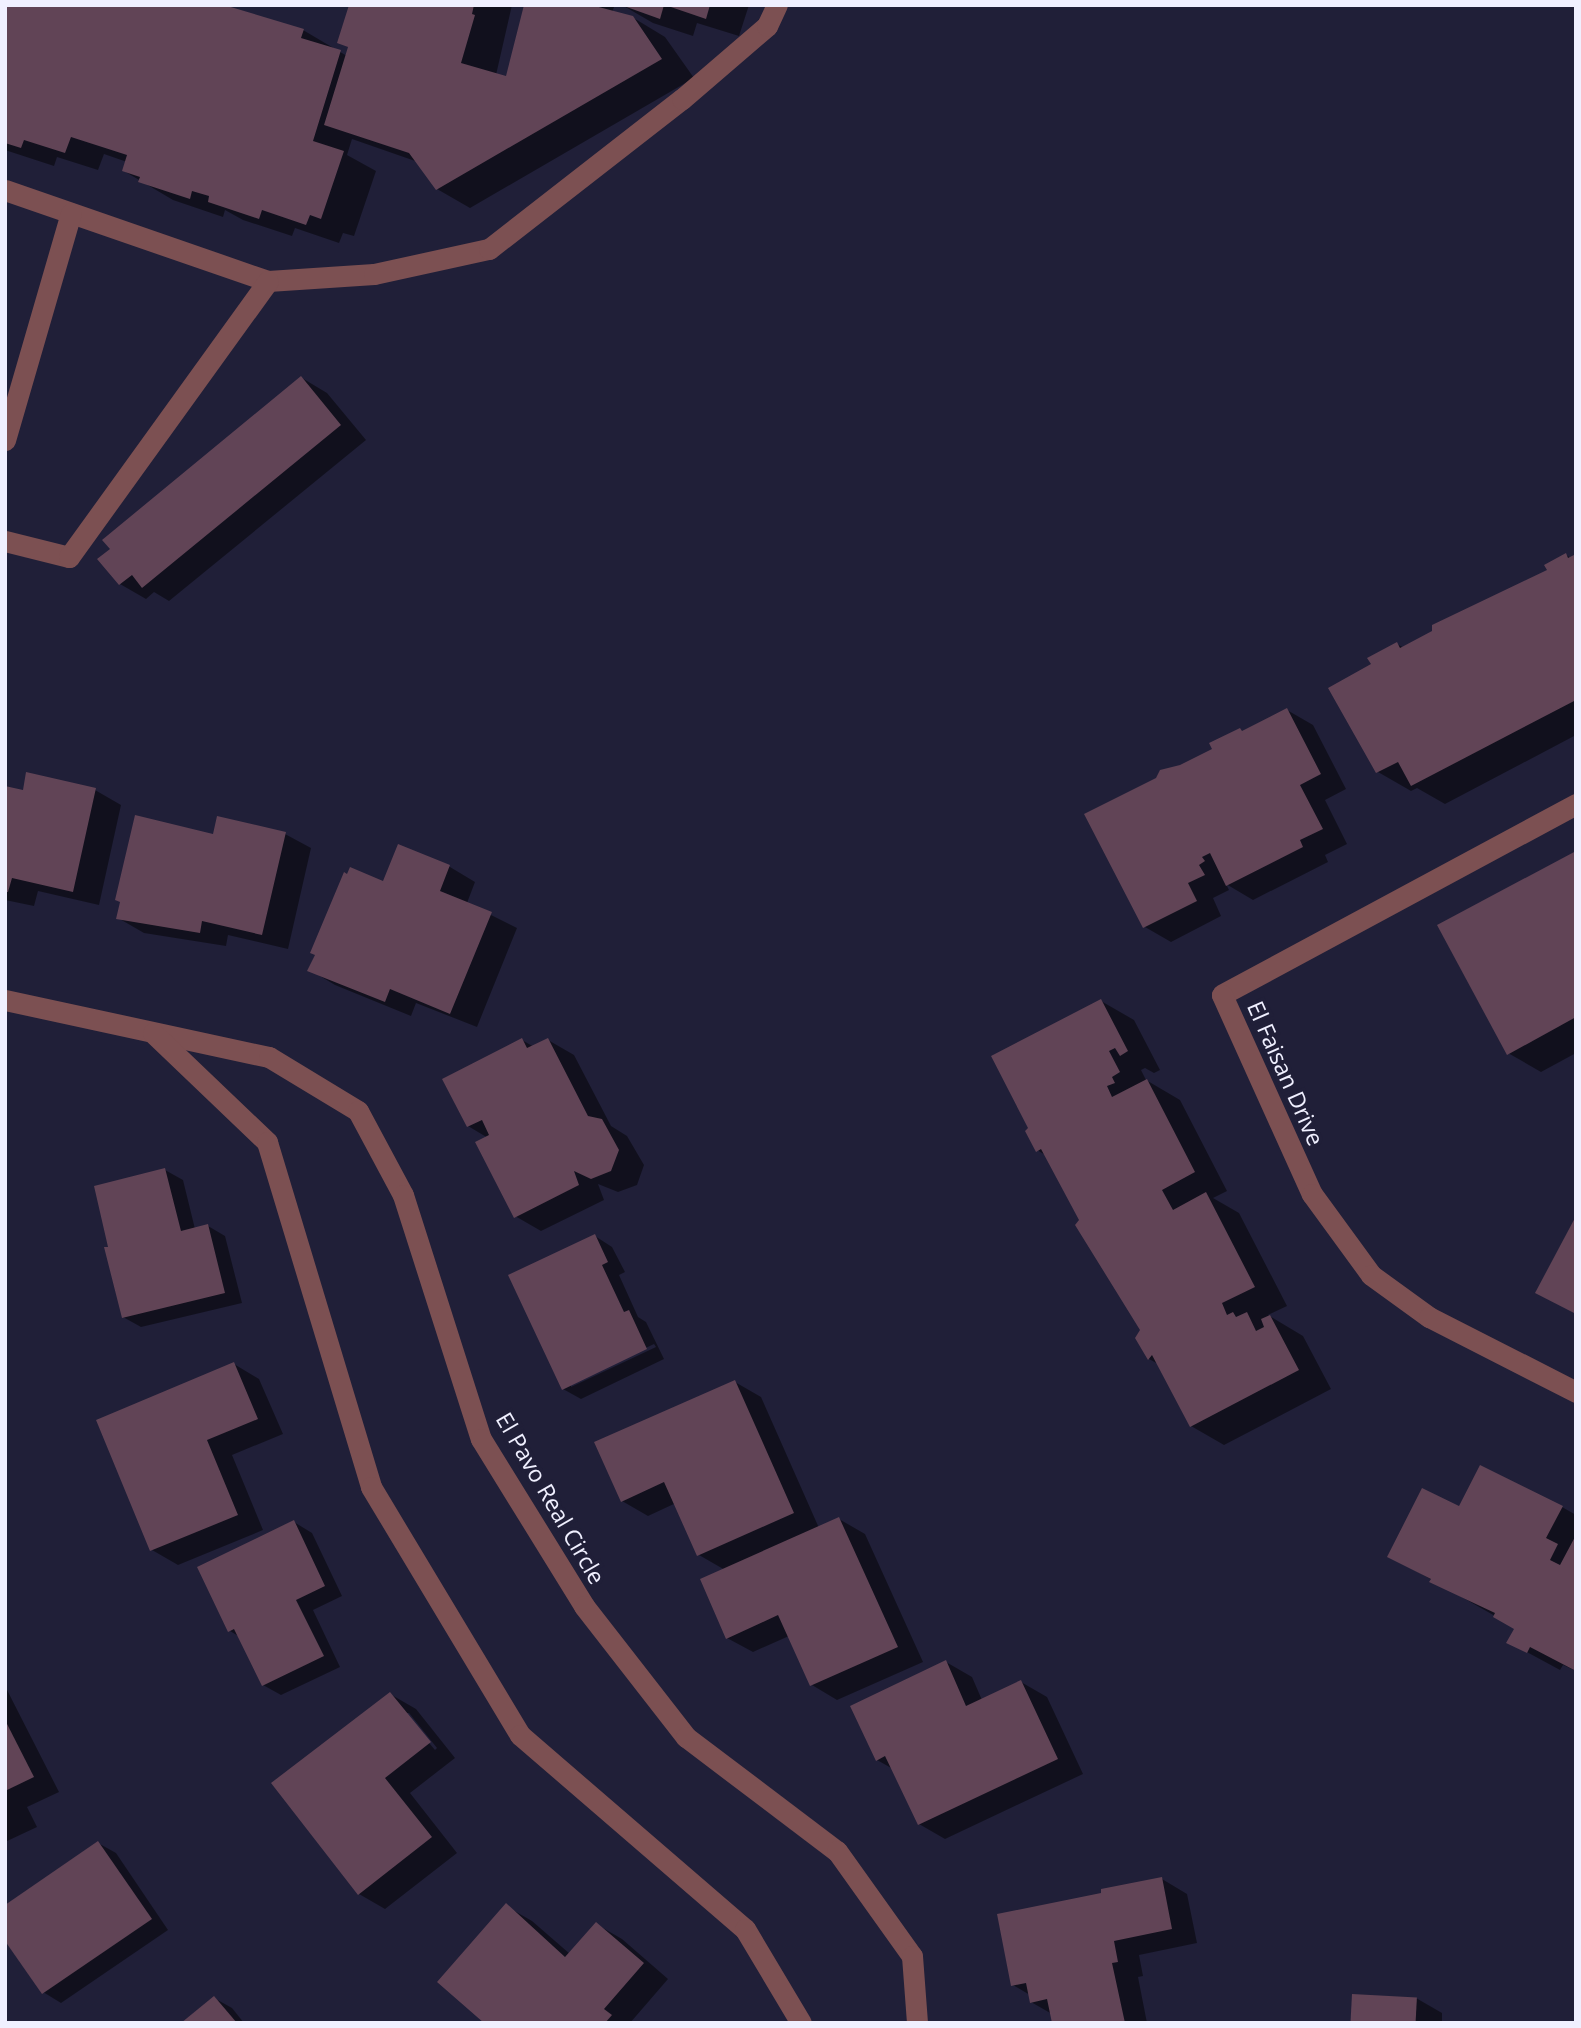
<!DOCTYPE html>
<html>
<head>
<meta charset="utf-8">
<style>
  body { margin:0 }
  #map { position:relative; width:1581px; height:2028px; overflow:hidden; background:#201f38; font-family:"Open Sans",sans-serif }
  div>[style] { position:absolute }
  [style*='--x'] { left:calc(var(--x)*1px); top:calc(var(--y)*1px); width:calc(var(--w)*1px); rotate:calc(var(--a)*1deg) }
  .shadow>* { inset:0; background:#0007 }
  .building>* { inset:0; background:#614456; transform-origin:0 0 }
  .lane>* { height:21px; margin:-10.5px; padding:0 10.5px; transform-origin:10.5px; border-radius:10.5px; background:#7c5052 }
  .street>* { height:21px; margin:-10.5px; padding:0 10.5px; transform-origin:10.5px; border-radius:10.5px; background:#7c5052 }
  span { translate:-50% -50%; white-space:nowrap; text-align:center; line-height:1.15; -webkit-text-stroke:7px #201f38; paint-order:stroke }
  .street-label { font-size:23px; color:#f0f0ff }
  .frame { position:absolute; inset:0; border:7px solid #f0f0ff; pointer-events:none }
</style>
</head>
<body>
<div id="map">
  <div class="shadow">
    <div style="clip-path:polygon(5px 5px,303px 30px,347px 56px,350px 48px,339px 42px,351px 5px,512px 5px,496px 75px,507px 78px,526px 5px,615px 5px,612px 12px,632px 17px,665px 37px,694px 78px,470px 208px,437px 189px,418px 162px,352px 139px,347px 155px,376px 171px,354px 236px,343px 233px,339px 243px,295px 228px,292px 236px,243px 220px,225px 210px,223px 217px,173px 200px,124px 171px,127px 162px,104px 154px,98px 170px,57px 157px,54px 166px,5px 150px)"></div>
    <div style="clip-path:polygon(622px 5px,749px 5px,739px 36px,697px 23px,693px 36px,653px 23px)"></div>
    <div style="clip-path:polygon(302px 378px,327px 393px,366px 440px,169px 601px,154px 592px,146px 599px,120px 584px)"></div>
    <div style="clip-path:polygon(1566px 555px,1571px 558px,1576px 556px,1576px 735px,1445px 804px,1417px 788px,1411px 791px,1378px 772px,1373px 665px,1397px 644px,1404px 648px,1549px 571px)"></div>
    <div style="clip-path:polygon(1287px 710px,1313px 725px,1346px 789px,1325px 800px,1347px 844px,1325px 855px,1328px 862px,1253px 900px,1226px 884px,1229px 890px,1213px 898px,1221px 916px,1171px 942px,1145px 927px,1157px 779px,1161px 772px,1181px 767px,1214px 750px,1240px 730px,1244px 732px)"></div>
    <div style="clip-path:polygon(5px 788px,24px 792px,95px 790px,121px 805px,99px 905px,38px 891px,34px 906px,5px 900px)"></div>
    <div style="clip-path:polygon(285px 834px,311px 848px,288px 949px,228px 935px,226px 946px,144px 933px,118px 918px,214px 836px)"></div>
    <div style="clip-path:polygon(399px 846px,450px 867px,475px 882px,467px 903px,517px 928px,477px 1027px,416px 1003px,411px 1016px,335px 985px,310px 970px,384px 884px)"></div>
    <div style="clip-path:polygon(1576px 853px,1576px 1053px,1541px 1072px,1508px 1053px)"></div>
    <div style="clip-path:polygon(1101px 1001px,1134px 1020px,1160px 1070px,1154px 1073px,1145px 1068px,1141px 1070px,1146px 1080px,1180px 1100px,1227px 1191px,1213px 1198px,1239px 1213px,1287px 1306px,1268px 1315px,1303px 1336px,1331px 1389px,1224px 1445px,1191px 1426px,1160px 1365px,1149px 1359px,1137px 1338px,1143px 1331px,1047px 1156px,1037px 1150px)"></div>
    <div style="clip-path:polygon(522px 1040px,534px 1047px,548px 1040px,574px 1055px,611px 1126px,627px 1136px,644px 1165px,637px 1185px,618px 1192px,598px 1184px,604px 1200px,541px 1231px,515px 1216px,488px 1138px,468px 1126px)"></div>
    <div style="clip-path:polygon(165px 1170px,183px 1180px,195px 1229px,208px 1226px,225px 1236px,242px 1303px,141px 1327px,123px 1317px,110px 1248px)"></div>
    <div style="clip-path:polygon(evenodd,595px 1236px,612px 1247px,625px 1272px,619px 1275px,638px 1317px,646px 1322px,664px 1359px,581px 1399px,563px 1389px,595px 1236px,654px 1344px,656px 1347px,571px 1387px,571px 1384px,654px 1344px)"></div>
    <div style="clip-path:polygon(234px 1364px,259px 1379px,283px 1434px,232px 1455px,263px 1530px,178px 1565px,152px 1550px)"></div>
    <div style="clip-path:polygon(735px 1382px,761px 1397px,819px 1528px,839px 1519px,865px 1534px,923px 1662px,837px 1700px,812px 1685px,789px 1636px,753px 1652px,727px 1638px,725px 1570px,699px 1555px,676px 1503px,648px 1516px,622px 1501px)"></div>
    <div style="clip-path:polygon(1562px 1507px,1576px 1515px,1576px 1671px,1563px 1665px,1560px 1670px,1508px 1642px,1516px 1628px,1390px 1556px,1460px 1509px)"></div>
    <div style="clip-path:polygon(294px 1522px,312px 1533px,342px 1596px,313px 1610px,340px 1667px,281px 1695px,263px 1685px,240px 1637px,230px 1631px)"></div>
    <div style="clip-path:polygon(946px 1662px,972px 1677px,982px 1700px,1021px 1682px,1047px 1697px,1083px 1774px,945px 1839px,919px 1824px,893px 1769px,877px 1760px)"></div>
    <div style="clip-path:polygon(5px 1686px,59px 1792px,27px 1807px,37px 1827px,5px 1842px)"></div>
    <div style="clip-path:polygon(evenodd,390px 1694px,416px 1709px,455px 1758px,410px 1793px,457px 1853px,385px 1909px,359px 1894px,390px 1694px,404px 1713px,409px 1713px,437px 1748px,435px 1750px,404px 1713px)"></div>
    <div style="clip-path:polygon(98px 1843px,116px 1853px,168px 1930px,61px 2003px,43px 1992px)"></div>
    <div style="clip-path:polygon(1162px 1879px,1187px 1894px,1197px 1943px,1139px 1955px,1143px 1976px,1138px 1977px,1147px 2023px,1053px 2023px,1052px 2014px,1031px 2002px,1030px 1995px,1013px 1985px)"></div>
    <div style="clip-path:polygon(506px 1906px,532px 1921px,570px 1954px,596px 1924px,622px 1939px,668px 1979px,630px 2023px,487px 2023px)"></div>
    <div style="clip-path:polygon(214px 1998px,232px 2008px,244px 2023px,184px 2023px)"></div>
    <div style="clip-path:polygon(1416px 1998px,1442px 2013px,1442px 2023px,1353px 2023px)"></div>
    <div style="clip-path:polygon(1290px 2021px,1335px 2023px,1290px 2023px)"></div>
  </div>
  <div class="building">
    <div style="clip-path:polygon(5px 5px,224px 5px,304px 29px,301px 38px,341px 50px,313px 141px,344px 151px,321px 219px,310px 215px,306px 225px,262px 210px,259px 219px,208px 202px,209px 196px,192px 191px,190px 199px,138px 182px,140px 177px,122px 171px,127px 155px,71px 137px,65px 153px,24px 140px,21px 148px,5px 143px)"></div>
    <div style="clip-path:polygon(349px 5px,474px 5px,472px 14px,475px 15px,461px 63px,506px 76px,524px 5px,591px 5px,633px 16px,662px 59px,436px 190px,409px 153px,324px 125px,348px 47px,337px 43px)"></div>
    <div style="clip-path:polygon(621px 5px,664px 5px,660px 19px)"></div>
    <div style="clip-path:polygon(665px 5px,710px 5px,706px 19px)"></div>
    <div style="clip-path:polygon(301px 376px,341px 425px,142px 588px,132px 575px,119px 585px,97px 559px,110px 549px,102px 540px)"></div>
    <div style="clip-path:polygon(1566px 553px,1568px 558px,1576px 554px,1576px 700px,1411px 786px,1398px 762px,1376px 773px,1328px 688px,1371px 664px,1367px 658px,1397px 642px,1400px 648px,1432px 631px,1432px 625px,1547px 570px,1544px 565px)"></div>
    <div style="clip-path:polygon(1287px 708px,1321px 774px,1300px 785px,1323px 829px,1300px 840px,1303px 847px,1226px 886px,1210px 853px,1202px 857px,1205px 861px,1199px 865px,1205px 875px,1188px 883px,1197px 901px,1143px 928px,1084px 814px,1156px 778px,1160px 770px,1180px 765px,1212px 749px,1209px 743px,1240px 728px,1242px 731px)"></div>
    <div style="clip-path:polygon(26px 772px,96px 788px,73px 892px,12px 878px,8px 892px,5px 892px,5px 786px,23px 790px)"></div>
    <div style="clip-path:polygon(135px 815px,213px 834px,217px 816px,286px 832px,262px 935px,202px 921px,200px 933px,116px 919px,120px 902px,115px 900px)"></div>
    <div style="clip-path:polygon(398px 844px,450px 865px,440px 891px,492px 912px,450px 1014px,390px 989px,385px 1002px,307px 971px,315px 955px,310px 953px,344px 872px,347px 874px,350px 867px,383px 881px)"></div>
    <div style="clip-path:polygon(1576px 851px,1576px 1017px,1507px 1055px,1437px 925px)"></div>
    <div style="clip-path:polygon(1101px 999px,1128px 1051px,1120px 1056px,1115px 1048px,1109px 1051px,1120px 1072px,1112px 1077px,1115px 1083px,1107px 1086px,1112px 1097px,1147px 1079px,1195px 1172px,1162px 1190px,1173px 1210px,1206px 1192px,1255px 1287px,1222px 1303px,1227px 1315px,1233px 1312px,1236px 1317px,1247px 1312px,1256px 1331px,1264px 1327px,1261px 1319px,1270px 1315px,1299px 1370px,1190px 1427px,1152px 1355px,1148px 1360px,1135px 1338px,1140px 1330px,1075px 1225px,1079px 1220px,1041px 1149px,1036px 1152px,1025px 1131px,1028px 1128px,991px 1056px)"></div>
    <div style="clip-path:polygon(522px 1038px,527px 1048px,548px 1038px,588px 1116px,602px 1119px,619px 1150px,611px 1171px,591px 1179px,574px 1171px,579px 1185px,514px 1218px,475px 1142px,489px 1135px,482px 1120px,467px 1127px,442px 1079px)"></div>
    <div style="clip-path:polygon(165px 1168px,181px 1231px,208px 1224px,225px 1293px,122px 1318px,104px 1247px,108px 1247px,94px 1186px)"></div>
    <div style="clip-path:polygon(1576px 1216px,1576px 1314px,1535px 1293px)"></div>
    <div style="clip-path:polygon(595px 1234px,608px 1262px,602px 1265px,624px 1312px,629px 1310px,647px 1349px,562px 1390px,508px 1275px)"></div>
    <div style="clip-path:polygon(234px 1362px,258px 1419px,207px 1440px,238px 1515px,150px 1551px,96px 1420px)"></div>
    <div style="clip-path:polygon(735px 1380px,794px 1513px,697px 1556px,664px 1482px,621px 1502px,594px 1442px)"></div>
    <div style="clip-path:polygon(1480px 1465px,1563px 1506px,1546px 1538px,1558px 1544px,1550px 1560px,1560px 1565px,1576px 1535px,1576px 1671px,1530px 1647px,1527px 1653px,1506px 1643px,1514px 1629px,1493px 1617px,1495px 1613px,1429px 1582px,1431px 1579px,1387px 1557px,1422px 1488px,1459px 1506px)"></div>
    <div style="clip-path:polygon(839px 1517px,898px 1647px,810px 1686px,778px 1615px,726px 1639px,700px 1579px)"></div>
    <div style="clip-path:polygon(294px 1520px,325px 1586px,296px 1600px,324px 1656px,262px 1686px,234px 1629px,228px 1632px,197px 1567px)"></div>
    <div style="clip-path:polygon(946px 1660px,966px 1706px,1021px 1680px,1058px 1759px,918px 1825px,885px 1756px,876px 1761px,850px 1706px)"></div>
    <div style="clip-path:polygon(390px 1692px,431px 1742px,385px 1778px,432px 1837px,358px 1895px,271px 1783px)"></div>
    <div style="clip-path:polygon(5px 1720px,34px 1777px,5px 1791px)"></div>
    <div style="clip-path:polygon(98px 1841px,152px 1919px,42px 1994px,5px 1941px,5px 1905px)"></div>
    <div style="clip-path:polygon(1162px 1877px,1172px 1929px,1114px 1941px,1118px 1962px,1112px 1963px,1125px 2023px,1052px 2023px,1047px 1999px,1030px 2003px,1026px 1983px,1011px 1986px,997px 1914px,1101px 1893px,1101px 1889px)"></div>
    <div style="clip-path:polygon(506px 1903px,565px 1957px,596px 1922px,644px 1963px,604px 2009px,612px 2015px,605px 2023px,484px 2023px,437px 1982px)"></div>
    <div style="left:1352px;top:1994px;width:65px;height:29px;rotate:3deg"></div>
    <div style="clip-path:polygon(214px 1996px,237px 2023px,181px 2023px)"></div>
  </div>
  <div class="lane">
    <div style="--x:5;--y:190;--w:278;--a:19.1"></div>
    <div style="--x:268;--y:281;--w:106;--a:-3.8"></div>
    <div style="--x:374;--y:274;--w:118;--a:-12.3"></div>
    <div style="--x:489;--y:249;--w:244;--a:-37.9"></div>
    <div style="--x:682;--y:99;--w:112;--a:-40.7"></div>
    <div style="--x:767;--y:26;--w:23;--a:-65"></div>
    <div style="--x:5;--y:440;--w:236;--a:-73.8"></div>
    <div style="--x:5;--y:541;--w:66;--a:14"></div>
    <div style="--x:69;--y:557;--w:340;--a:-54.2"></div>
  </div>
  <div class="street">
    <div style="--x:1576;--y:804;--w:402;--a:151.7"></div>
    <div style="--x:1222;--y:995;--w:218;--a:65.7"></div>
    <div style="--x:1312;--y:1194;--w:100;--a:53.9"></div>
    <div style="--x:1371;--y:1275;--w:72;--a:35.9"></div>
    <div style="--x:1429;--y:1317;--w:165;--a:27"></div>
    <div style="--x:5;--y:1000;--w:270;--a:12.2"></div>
    <div style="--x:269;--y:1057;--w:104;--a:31.2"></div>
    <div style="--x:358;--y:1111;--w:95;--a:61.8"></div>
    <div style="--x:403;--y:1195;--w:256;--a:72.3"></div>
    <div style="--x:481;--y:1439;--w:196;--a:58.3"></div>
    <div style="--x:584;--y:1606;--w:166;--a:52.1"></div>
    <div style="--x:686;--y:1737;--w:189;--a:37.1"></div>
    <div style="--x:837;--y:1851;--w:129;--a:54.5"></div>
    <div style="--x:912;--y:1956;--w:67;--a:85.7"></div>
    <div style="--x:153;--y:1033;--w:158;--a:43.7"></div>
    <div style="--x:267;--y:1142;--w:360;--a:73.2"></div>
    <div style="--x:371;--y:1487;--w:289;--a:59"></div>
    <div style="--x:520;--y:1735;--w:297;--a:40.8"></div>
    <div style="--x:745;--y:1929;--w:109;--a:59.2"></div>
  </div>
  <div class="street-label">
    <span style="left:1286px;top:1073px;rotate:66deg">El Faisan Drive</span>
    <span style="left:551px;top:1498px;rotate:60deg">El Pavo Real Circle</span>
  </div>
  <div class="frame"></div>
</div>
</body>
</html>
